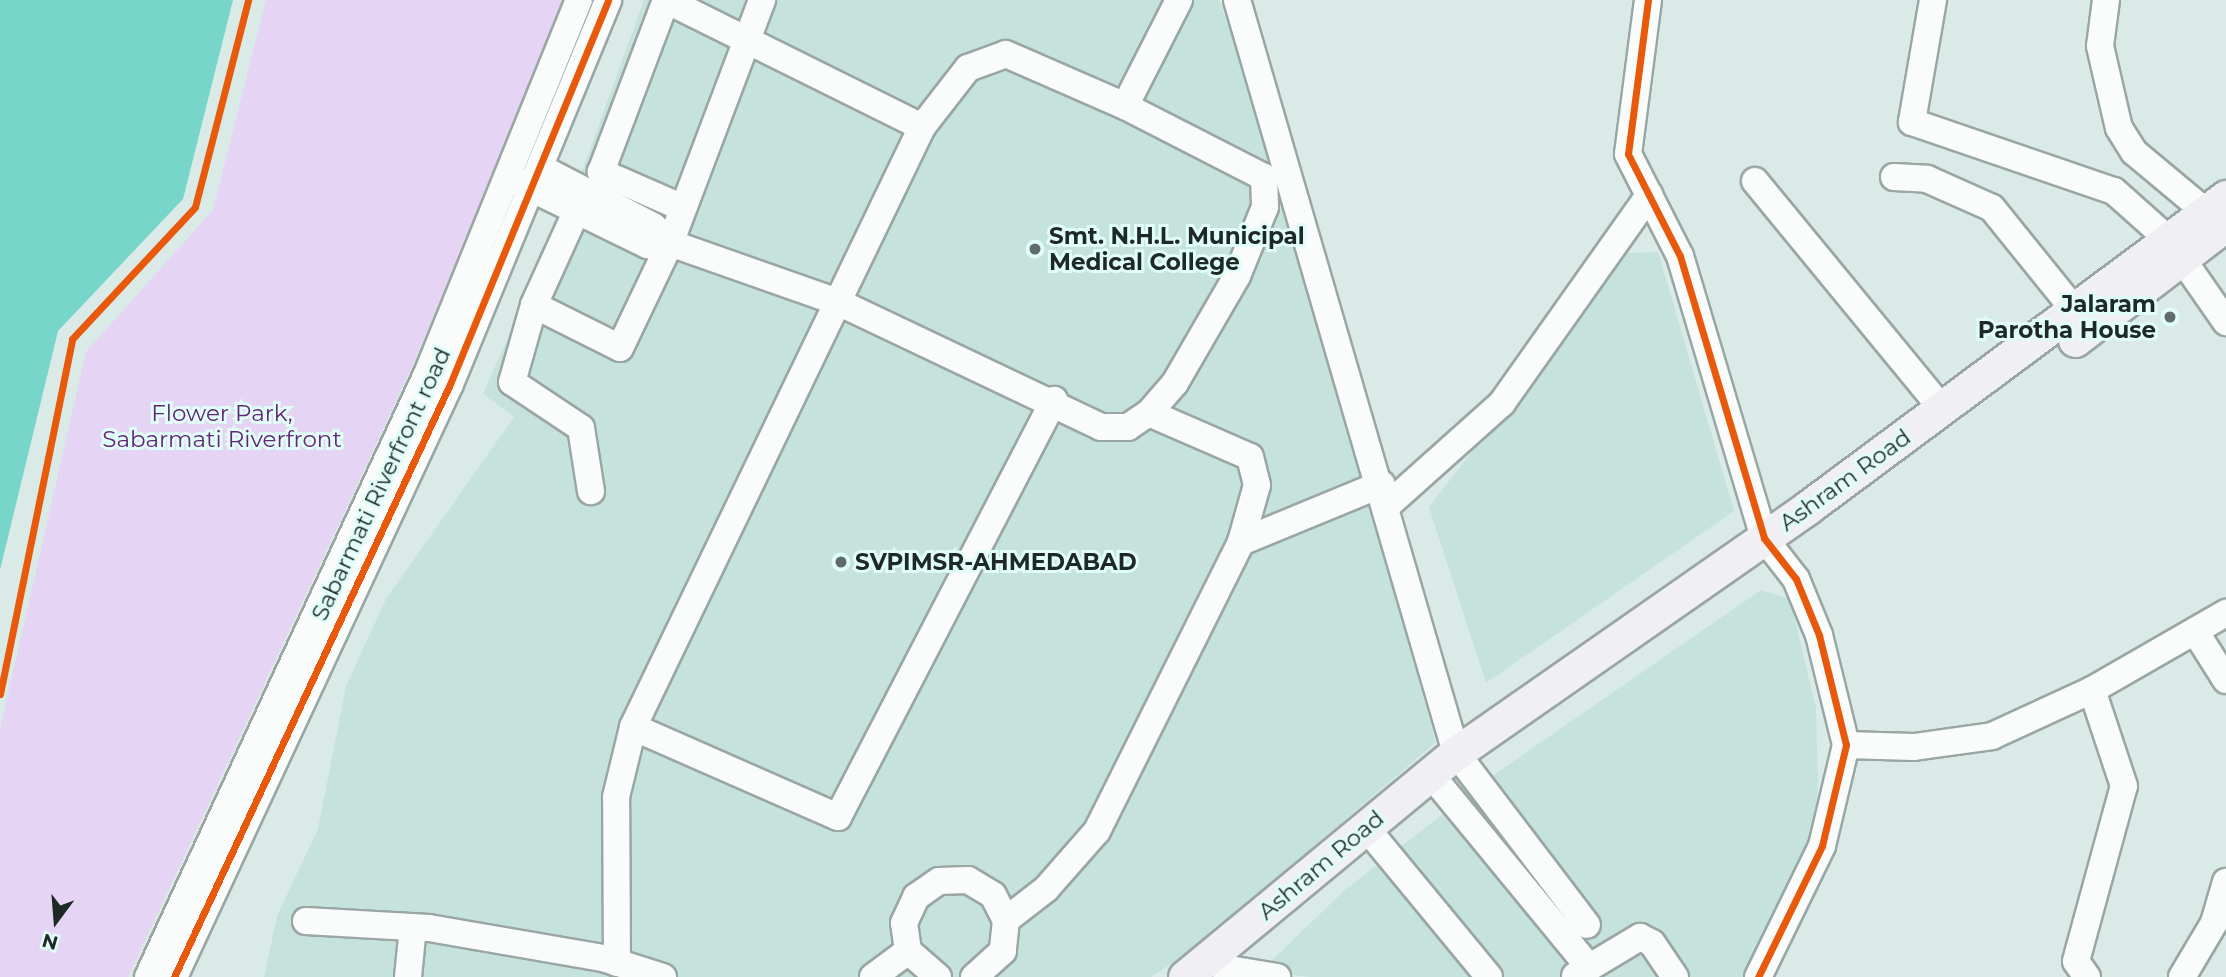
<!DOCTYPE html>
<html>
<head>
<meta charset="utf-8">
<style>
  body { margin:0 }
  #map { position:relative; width:2226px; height:977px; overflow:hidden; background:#d9eae7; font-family:Montserrat,sans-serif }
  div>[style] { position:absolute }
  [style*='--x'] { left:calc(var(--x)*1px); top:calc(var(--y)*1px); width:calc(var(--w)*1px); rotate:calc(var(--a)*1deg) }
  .built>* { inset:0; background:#c6e2dd }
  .green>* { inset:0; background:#e5d4f3 }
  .water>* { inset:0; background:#78d5c9 }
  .roads { filter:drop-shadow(2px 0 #99a6a4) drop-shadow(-2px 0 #99a6a4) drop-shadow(0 2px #99a6a4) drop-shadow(0 -2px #99a6a4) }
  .minor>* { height:26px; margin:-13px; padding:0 13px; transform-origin:13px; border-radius:13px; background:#f9fcfb }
  .major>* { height:33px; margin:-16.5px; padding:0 16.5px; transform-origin:16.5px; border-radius:16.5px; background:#f0eff3 }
  .cycleway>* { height:7px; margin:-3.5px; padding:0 3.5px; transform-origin:3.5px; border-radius:3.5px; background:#e8590c }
  .dots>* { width:19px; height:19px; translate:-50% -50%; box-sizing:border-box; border:4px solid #e0fdf8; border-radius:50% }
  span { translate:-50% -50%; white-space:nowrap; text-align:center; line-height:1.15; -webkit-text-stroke:6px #e0fdf8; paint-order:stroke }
  .poi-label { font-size:23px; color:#1e2927; font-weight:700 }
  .left { translate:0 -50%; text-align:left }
  .right { translate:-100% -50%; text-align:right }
  .park-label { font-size:23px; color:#652476 }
  .street-label { font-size:23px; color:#1e2927 }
  .north { position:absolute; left:21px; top:886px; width:70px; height:70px; -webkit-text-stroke:5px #e0fdf8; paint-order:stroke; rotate:196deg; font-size:19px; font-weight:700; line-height:28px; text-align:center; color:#1e2927 }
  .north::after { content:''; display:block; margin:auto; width:24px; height:32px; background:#1e2927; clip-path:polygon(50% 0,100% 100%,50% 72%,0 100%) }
</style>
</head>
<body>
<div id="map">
  <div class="built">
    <div style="clip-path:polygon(644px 0,1219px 0,1246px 72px,1436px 742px,1194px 949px,1151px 977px,264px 977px,277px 916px,318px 829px,346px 686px,386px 599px,514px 417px,483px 394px,584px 166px)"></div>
    <div style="clip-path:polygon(1658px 252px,1734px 511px,1486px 683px,1429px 507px,1626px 253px)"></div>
    <div style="clip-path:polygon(1761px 590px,1790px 599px,1816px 708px,1818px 784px,1814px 830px,1794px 887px,1745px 977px,1310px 977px,1261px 971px,1346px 889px,1488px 779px)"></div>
  </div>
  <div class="green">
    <div style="clip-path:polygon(266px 0,564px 0,415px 360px,128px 977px,0 977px,0 729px,86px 352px,213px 210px)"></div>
  </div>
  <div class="water">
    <div style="clip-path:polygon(0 0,233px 0,183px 199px,58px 331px,0 570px)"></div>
  </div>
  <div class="roads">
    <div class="minor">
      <div style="--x:1179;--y:0;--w:119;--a:117"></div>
      <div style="--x:1125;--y:106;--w:156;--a:27.1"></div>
      <div style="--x:1264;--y:177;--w:30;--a:88"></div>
      <div style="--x:1265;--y:207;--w:74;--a:112.1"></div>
      <div style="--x:1237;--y:276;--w:124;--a:120.1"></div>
      <div style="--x:1175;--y:383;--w:40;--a:131"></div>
      <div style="--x:1149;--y:413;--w:110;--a:23.5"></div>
      <div style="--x:1250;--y:457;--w:29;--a:76"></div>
      <div style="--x:1257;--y:485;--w:59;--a:105.7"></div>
      <div style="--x:1237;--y:0;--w:784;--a:73.78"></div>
      <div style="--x:1456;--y:753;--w:216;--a:52.7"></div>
      <div style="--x:1648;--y:0;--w:155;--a:97.4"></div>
      <div style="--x:1628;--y:154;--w:114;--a:63"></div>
      <div style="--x:1680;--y:256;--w:294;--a:73.4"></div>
      <div style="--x:1764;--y:538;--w:52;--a:52"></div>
      <div style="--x:1796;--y:579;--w:61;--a:67.7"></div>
      <div style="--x:1819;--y:635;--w:113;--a:76.2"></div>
      <div style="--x:1846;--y:745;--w:104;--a:103.4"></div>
      <div style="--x:1822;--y:846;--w:146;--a:116"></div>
      <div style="--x:1933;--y:0;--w:124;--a:99.8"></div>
      <div style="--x:1912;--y:122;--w:213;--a:18.9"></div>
      <div style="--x:2114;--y:191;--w:74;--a:41.7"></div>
      <div style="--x:2169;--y:240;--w:100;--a:55.2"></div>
      <div style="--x:2106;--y:0;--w:46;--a:97.4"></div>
      <div style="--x:2100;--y:46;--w:84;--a:77"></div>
      <div style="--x:2119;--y:128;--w:28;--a:58"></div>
      <div style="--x:2134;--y:152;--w:94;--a:39.8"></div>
      <div style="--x:922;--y:127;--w:666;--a:115.72"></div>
      <div style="--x:633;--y:727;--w:224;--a:23.7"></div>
      <div style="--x:838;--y:817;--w:470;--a:-62.6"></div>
      <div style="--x:543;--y:169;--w:124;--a:27.4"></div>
      <div style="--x:653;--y:226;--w:24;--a:45"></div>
      <div style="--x:1894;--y:177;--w:33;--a:3"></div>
      <div style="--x:1927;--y:179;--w:71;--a:24"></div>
      <div style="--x:1992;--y:208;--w:132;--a:51.1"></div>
      <div style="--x:1755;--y:181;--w:295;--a:50.6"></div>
      <div style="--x:518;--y:182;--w:144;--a:26"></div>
      <div style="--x:647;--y:245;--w:23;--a:-5"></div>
      <div style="--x:670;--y:243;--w:180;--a:19.4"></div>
      <div style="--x:840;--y:303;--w:289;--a:25.4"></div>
      <div style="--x:1101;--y:427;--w:27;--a:0"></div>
      <div style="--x:1128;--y:427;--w:25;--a:-34"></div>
      <div style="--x:683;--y:208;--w:90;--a:-156.3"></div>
      <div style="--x:601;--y:172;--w:184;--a:-69.3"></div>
      <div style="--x:666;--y:0;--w:286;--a:26.4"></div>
      <div style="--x:922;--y:127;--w:75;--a:-52.1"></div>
      <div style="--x:968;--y:68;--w:40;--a:-20.2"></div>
      <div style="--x:1006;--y:54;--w:130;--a:23.6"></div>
      <div style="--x:577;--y:210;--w:104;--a:114.4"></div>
      <div style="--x:534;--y:305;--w:96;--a:26.6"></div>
      <div style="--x:620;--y:348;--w:119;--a:-64.5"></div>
      <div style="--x:671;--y:241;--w:258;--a:-69.3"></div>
      <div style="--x:534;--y:305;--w:80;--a:105.9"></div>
      <div style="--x:512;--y:382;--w:83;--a:33.7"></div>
      <div style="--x:581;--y:428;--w:64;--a:81"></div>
      <div style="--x:1388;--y:505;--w:153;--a:-41.8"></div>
      <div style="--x:1502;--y:403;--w:255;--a:-54.7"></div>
      <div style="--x:2195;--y:631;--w:58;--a:57.7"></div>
      <div style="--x:1846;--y:745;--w:68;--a:1.7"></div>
      <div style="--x:1914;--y:747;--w:79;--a:-8"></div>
      <div style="--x:1992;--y:736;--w:110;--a:-24.7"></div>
      <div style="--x:2092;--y:690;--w:155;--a:-29.9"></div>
      <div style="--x:1441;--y:787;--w:233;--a:50.6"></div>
      <div style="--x:1377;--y:841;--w:176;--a:50.5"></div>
      <div style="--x:1006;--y:920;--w:51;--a:-37.8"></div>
      <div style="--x:1046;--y:889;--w:77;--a:-48.7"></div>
      <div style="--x:1097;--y:831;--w:323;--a:-63.5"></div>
      <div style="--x:1241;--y:542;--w:152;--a:-22.4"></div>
      <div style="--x:306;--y:921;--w:123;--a:3.3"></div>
      <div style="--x:429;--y:928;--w:177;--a:9.8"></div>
      <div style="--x:603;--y:958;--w:63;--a:17.6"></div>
      <div style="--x:617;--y:963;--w:166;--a:-90.3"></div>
      <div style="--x:616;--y:797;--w:72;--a:-76.3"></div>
      <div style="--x:1223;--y:968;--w:55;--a:9.5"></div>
      <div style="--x:1575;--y:976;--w:76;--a:-31"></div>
      <div style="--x:1640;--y:937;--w:13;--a:27"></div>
      <div style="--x:1652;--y:943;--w:41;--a:55.9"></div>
      <div style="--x:148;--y:977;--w:664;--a:-65.17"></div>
      <div style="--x:427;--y:374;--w:404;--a:-67.9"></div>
      <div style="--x:174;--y:977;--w:654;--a:-65.04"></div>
      <div style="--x:450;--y:384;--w:415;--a:-67.6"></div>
      <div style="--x:408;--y:977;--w:50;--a:-84.3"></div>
      <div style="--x:873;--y:977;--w:44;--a:-36.6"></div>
      <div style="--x:938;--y:977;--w:40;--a:-139"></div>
      <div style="--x:908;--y:951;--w:28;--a:-98"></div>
      <div style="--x:904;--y:923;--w:29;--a:-65"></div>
      <div style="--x:916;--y:897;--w:28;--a:-35"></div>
      <div style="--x:939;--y:881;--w:29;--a:-2"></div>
      <div style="--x:968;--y:880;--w:29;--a:31"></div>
      <div style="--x:993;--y:895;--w:28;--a:63"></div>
      <div style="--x:1006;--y:920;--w:31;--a:96"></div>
      <div style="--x:1003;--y:951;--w:39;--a:138"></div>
      <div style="--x:2087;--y:977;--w:19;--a:-125"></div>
      <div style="--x:2076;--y:961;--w:181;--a:-74.7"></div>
      <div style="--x:2124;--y:786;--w:101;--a:-108.4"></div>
      <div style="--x:2182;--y:977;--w:63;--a:-59.3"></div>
      <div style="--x:2214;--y:923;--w:43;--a:-73.7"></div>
    </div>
    <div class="major">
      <div style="--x:2075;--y:340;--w:190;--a:-37.5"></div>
      <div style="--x:1185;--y:977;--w:352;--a:-39.6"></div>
      <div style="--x:1456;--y:753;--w:428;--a:-34.9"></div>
      <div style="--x:1807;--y:508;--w:522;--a:-36.58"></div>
    </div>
  </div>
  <div class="cycleway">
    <div style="--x:1648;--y:0;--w:155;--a:97.4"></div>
    <div style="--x:1628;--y:154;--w:114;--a:63"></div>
    <div style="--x:1680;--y:256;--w:294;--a:73.4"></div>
    <div style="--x:1764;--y:538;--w:52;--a:52"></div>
    <div style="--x:1796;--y:579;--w:61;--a:67.7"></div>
    <div style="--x:1819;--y:635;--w:113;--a:76.2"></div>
    <div style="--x:1846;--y:745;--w:104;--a:103.4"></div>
    <div style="--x:1822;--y:846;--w:146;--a:116"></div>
    <div style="--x:0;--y:694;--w:362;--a:-78.5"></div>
    <div style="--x:72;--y:339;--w:180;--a:-47"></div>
    <div style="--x:195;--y:207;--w:214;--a:-75.6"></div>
    <div style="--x:174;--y:977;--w:654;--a:-65.04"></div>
    <div style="--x:450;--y:384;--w:415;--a:-67.6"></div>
  </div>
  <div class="dots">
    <div style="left:1035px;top:249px;background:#5f6d6a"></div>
    <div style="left:2170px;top:317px;background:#5f6d6a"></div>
    <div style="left:841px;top:562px;background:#5f6d6a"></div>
  </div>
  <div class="poi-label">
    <span class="left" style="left:1049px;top:249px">Smt. N.H.L. Municipal<br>Medical College</span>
    <span class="right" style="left:2156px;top:317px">Jalaram<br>Parotha House</span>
    <span class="left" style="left:855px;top:562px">SVPIMSR-AHMEDABAD</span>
  </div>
  <div class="park-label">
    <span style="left:222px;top:426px">Flower Park,<br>Sabarmati Riverfront</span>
  </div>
  <div class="street-label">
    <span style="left:1845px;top:480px;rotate:-36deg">Ashram Road</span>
    <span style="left:381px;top:484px;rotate:-65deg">Sabarmati Riverfront road</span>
    <span style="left:1321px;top:865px;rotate:-40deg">Ashram Road</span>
  </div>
  <div class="north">N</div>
</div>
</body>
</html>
